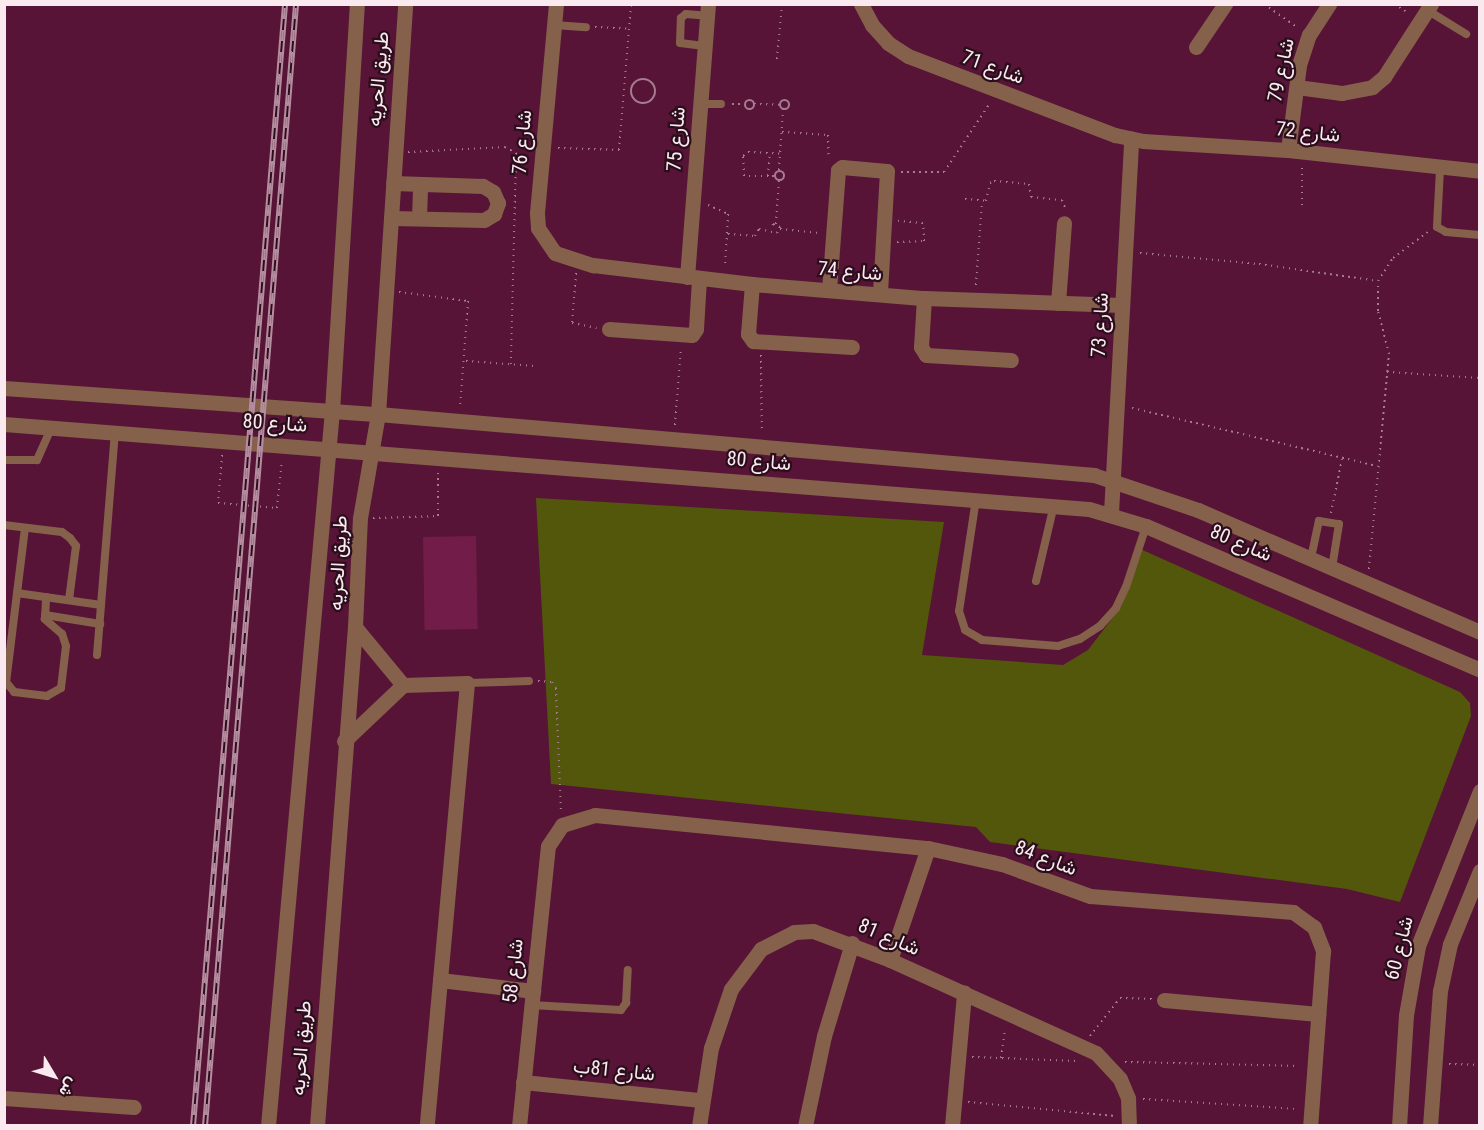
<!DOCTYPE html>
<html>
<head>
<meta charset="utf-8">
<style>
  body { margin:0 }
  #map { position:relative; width:1484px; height:1130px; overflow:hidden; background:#571437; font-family:"Roboto Condensed",Vazirmatn,sans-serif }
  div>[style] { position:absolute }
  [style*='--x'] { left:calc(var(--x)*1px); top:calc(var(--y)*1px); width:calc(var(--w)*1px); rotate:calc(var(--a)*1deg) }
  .green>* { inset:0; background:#53570c }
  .building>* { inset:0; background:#721d49; transform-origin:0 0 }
  .path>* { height:2px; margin-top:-1px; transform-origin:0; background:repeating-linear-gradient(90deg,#a67c90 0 1.5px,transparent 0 6px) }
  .path>.ring { margin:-1px; padding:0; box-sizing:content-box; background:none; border:2px solid #a67c90; border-radius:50% }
  .service>* { height:8px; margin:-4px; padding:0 4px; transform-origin:4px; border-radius:4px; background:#85614b }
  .minor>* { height:15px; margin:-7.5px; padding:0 7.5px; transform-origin:7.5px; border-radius:7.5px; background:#85614b }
  .tertiary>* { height:15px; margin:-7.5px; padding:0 7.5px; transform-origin:7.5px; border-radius:7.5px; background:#85614b }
  .rail>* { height:6px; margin-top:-3px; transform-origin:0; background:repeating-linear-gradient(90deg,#2b0e1c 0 11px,#b48ea0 0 22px); box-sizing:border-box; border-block:2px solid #b48ea0 }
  span { translate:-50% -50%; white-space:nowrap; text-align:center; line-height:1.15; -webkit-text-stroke:4.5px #2b0e1c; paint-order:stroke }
  .street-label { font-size:20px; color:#fae9ef }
  .frame { position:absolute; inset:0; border:6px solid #fae9ef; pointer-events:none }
  .north { position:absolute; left:24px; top:1046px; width:60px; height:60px; -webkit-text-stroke:4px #2b0e1c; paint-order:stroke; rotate:128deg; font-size:16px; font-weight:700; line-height:24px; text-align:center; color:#fae9ef }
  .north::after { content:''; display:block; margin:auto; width:21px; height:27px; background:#fae9ef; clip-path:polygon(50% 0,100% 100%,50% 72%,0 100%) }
</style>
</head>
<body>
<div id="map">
  <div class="green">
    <div style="clip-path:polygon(536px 498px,944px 522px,922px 655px,1063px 665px,1088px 650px,1121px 607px,1138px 548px,1460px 692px,1470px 703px,1471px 716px,1400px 902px,1347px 889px,990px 842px,976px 827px,551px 784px)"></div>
  </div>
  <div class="building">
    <div style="left:476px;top:536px;width:93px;height:53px;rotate:89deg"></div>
  </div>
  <div class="path">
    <div style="--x:1264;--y:4;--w:39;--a:35"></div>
    <div style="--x:1394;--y:4;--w:15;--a:32"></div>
    <div style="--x:595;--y:27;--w:33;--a:3"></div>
    <div style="--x:777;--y:59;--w:55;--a:-84.8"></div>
    <div class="ring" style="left:631px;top:79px;width:22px;height:22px"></div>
    <div class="ring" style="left:744.5px;top:99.5px;width:7px;height:7px"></div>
    <div class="ring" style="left:779.5px;top:99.5px;width:7px;height:7px"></div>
    <div style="--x:732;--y:104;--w:12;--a:0"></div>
    <div style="--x:754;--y:104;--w:25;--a:2"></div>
    <div style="--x:782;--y:132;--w:46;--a:3.7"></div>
    <div style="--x:828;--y:135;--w:24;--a:88"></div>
    <div style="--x:558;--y:148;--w:61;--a:1.9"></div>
    <div style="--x:619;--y:150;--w:146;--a:-85.3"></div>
    <div style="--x:408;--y:152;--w:97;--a:-3"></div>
    <div style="--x:505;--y:147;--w:13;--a:29"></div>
    <div style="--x:516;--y:153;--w:211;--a:91.4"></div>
    <div style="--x:779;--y:170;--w:61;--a:-86.2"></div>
    <div class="ring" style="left:774.5px;top:170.5px;width:7px;height:7px"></div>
    <div style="--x:901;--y:172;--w:43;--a:0"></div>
    <div style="--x:944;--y:172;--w:83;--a:-56.3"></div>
    <div style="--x:768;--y:176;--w:21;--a:-85"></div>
    <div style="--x:774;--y:176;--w:30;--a:180"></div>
    <div style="--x:744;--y:176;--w:20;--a:-93"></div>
    <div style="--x:743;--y:156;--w:6;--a:-39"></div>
    <div style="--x:748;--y:152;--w:33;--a:3"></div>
    <div style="--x:965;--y:199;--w:21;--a:5"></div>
    <div style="--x:986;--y:201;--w:18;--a:-77"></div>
    <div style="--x:990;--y:183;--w:4;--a:-27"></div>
    <div style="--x:994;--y:181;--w:35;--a:5"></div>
    <div style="--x:1029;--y:184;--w:13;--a:81"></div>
    <div style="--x:1031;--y:197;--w:31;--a:6"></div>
    <div style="--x:1062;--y:200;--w:9;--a:69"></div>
    <div style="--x:708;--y:205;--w:22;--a:24"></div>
    <div style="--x:728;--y:214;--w:52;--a:93.3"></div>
    <div style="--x:1302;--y:205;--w:39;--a:-90"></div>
    <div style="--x:776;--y:224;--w:44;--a:-86.1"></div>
    <div style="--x:780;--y:229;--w:39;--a:6"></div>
    <div style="--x:728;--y:234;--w:27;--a:4"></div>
    <div style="--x:755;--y:236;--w:8;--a:-60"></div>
    <div style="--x:759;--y:229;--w:18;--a:13"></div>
    <div style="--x:777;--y:233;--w:7;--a:-63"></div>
    <div style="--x:780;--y:227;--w:8;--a:-157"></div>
    <div style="--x:773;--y:224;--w:5;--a:112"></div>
    <div style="--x:897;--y:242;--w:27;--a:-2"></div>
    <div style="--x:924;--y:241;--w:18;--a:-93"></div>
    <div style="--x:923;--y:223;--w:25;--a:-175"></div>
    <div style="--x:1140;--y:253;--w:120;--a:5.3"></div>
    <div style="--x:1259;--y:264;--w:120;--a:8.1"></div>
    <div style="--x:576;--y:273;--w:50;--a:94.6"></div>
    <div style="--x:572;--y:323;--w:25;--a:11"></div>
    <div style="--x:976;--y:285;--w:84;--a:-85.9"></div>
    <div style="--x:399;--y:292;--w:70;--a:7.4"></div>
    <div style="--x:468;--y:301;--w:106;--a:94.3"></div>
    <div style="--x:761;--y:355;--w:78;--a:89.3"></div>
    <div style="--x:466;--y:361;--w:69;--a:4.1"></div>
    <div style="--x:1387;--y:372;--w:93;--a:3.7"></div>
    <div style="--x:1132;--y:408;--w:252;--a:13.3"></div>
    <div style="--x:675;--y:425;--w:78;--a:-85.6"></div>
    <div style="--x:222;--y:455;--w:48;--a:94.8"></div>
    <div style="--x:218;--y:503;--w:59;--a:4.8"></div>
    <div style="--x:277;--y:508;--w:48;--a:-84.1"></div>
    <div style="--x:1331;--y:513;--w:55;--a:-78.5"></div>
    <div style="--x:373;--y:518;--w:65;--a:-1.8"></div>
    <div style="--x:438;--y:516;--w:43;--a:-90"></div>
    <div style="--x:1369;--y:569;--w:216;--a:-84.7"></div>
    <div style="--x:1389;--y:354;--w:44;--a:-104.3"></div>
    <div style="--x:1378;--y:311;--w:30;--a:-90"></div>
    <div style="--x:1378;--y:281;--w:27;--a:-57"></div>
    <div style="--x:1393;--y:258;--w:45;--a:-36.9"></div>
    <div style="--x:538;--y:681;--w:14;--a:4"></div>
    <div style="--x:552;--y:682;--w:7;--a:56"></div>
    <div style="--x:556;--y:688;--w:122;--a:87.7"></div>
    <div style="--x:1090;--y:1036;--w:48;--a:-51.7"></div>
    <div style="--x:1120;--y:998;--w:32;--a:2"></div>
    <div style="--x:972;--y:1057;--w:105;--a:2.2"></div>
    <div style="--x:1001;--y:1058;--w:30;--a:-82"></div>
    <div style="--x:1125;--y:1062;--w:174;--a:1.3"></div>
    <div style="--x:1449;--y:1064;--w:31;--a:2"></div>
    <div style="--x:1143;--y:1099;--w:153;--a:3.7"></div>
    <div style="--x:968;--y:1102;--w:148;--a:5.4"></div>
  </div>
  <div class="service">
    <div style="--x:1427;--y:10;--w:46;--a:31.6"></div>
    <div style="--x:554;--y:25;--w:32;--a:4"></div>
    <div style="--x:704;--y:46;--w:24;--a:-173"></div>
    <div style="--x:680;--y:43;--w:25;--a:-88"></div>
    <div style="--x:681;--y:18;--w:6;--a:-39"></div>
    <div style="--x:686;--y:14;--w:21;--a:5"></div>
    <div style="--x:700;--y:104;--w:21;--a:0"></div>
    <div style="--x:1440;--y:169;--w:58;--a:93"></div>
    <div style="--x:1437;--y:227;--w:10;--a:29"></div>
    <div style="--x:1446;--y:232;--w:34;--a:5"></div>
    <div style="--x:4;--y:460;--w:33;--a:0"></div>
    <div style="--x:37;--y:460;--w:36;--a:-66"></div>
    <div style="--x:976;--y:499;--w:113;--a:98.6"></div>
    <div style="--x:959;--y:611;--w:20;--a:72"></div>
    <div style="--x:965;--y:630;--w:20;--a:30"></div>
    <div style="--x:982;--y:640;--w:76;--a:4.5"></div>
    <div style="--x:1058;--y:646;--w:23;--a:-18"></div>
    <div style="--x:1080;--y:639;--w:24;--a:-33"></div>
    <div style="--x:1100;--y:626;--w:24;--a:-48"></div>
    <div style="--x:1116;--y:608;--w:23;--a:-65"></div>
    <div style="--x:1126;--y:587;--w:64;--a:-71.8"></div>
    <div style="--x:4;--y:525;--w:58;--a:6.9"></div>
    <div style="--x:62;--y:532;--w:10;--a:37"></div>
    <div style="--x:70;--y:538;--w:10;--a:53"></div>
    <div style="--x:76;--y:546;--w:54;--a:97.4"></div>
    <div style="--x:25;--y:528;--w:155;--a:97"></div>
    <div style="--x:6;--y:682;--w:13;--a:51"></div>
    <div style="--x:14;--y:692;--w:33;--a:7"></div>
    <div style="--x:47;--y:696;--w:16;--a:-30"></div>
    <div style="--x:61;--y:688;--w:42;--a:-83.2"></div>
    <div style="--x:66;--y:646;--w:13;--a:-108"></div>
    <div style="--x:62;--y:634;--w:23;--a:-139"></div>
    <div style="--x:45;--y:619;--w:22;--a:-87"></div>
    <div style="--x:1311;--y:558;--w:38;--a:-78"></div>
    <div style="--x:1319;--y:521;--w:20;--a:9"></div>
    <div style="--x:1339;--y:524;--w:45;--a:99"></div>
    <div style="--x:1036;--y:581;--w:78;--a:-76.7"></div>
    <div style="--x:17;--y:593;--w:85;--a:8.1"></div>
    <div style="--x:45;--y:615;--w:56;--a:9.3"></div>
    <div style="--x:97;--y:655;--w:224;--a:-85.4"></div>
    <div style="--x:467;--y:683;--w:62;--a:-1.8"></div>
    <div style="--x:531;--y:1005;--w:90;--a:3.2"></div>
    <div style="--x:621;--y:1010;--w:9;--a:-54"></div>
    <div style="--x:626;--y:1003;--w:33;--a:-87"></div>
  </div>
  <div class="minor">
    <div style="--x:556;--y:4;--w:210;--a:95.2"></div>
    <div style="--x:537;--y:213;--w:15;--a:86"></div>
    <div style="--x:538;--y:228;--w:30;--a:56"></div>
    <div style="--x:555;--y:253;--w:40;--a:18"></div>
    <div style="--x:593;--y:265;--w:160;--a:6.8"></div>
    <div style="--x:752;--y:284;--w:173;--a:4.7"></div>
    <div style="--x:924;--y:298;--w:198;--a:2"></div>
    <div style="--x:861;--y:4;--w:24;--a:62"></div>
    <div style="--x:872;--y:25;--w:24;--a:48"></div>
    <div style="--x:888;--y:43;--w:24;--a:33"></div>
    <div style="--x:908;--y:56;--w:222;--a:20.9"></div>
    <div style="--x:1115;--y:135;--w:29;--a:12"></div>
    <div style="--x:1143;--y:141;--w:145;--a:3.6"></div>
    <div style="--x:1288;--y:150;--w:193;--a:6.2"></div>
    <div style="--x:1196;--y:47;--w:52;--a:-56"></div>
    <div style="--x:1297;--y:87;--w:45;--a:7.6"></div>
    <div style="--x:1342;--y:93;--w:31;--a:-11"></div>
    <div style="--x:1372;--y:87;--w:16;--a:-40"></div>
    <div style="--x:1384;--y:77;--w:87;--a:-57.2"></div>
    <div style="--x:1288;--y:150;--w:86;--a:-82.6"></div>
    <div style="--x:1299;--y:65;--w:32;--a:-72"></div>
    <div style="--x:1309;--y:35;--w:37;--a:-57"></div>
    <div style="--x:391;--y:218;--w:93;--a:1.2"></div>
    <div style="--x:484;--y:220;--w:12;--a:-31"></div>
    <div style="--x:494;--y:214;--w:12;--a:-70"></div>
    <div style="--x:498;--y:203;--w:12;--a:-114"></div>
    <div style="--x:493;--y:192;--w:12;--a:-149"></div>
    <div style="--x:483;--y:186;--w:90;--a:-178.1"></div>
    <div style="--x:419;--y:218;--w:34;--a:-88"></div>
    <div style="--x:687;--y:277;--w:274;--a:-85.6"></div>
    <div style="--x:752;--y:284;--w:50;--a:94.6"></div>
    <div style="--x:748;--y:334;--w:9;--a:54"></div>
    <div style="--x:753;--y:341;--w:99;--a:3.5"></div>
    <div style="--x:829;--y:290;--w:120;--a:-85.7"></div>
    <div style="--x:838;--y:170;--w:5;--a:-37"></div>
    <div style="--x:842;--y:167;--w:45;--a:5.1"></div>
    <div style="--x:887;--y:171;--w:123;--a:93.3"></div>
    <div style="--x:924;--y:298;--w:49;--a:93.5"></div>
    <div style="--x:921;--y:347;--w:9;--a:58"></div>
    <div style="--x:926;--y:355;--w:85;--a:3.4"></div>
    <div style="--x:1058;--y:303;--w:80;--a:-85.7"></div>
    <div style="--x:609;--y:329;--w:83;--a:4.1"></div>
    <div style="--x:692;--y:335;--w:7;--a:-56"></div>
    <div style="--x:696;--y:329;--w:51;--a:-86.6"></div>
    <div style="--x:1111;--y:513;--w:375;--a:-86.9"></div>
    <div style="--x:355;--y:627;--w:75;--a:50.4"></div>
    <div style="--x:344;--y:741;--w:81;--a:-43.5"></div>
    <div style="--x:403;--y:685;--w:64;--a:-1.8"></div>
    <div style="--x:467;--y:683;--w:445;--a:95.2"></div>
    <div style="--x:890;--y:960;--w:118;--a:-71.3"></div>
    <div style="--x:440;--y:980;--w:94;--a:6.7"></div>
    <div style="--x:1164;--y:1000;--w:155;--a:5.2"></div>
    <div style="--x:523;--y:1082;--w:179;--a:5.8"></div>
    <div style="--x:4;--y:1098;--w:130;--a:4"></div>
    <div style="--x:519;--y:1126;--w:281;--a:-84.1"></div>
    <div style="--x:548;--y:846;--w:25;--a:-56"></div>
    <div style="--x:562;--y:825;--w:34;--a:-17"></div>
    <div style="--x:595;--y:815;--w:335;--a:5.7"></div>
    <div style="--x:928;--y:848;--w:76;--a:12.2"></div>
    <div style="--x:1002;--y:864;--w:94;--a:20"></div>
    <div style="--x:1090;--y:896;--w:204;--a:4.5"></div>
    <div style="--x:1293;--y:912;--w:26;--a:36"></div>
    <div style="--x:1314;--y:927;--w:26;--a:69"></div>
    <div style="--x:1323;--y:951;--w:175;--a:94.2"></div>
    <div style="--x:699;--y:1126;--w:79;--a:-81.3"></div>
    <div style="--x:711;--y:1048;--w:62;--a:-71.3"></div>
    <div style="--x:731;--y:989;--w:50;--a:-53.1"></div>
    <div style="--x:761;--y:949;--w:37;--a:-27"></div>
    <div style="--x:794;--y:932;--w:19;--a:-3"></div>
    <div style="--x:813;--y:931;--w:82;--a:20.6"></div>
    <div style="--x:890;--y:960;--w:226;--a:24.3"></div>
    <div style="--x:1096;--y:1053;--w:35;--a:47"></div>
    <div style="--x:1120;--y:1079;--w:21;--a:67"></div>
    <div style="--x:1128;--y:1098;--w:28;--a:88"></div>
    <div style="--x:805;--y:1126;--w:92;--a:-78.1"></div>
    <div style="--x:824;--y:1036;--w:97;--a:-73.2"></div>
    <div style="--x:952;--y:1126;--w:134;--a:-84.8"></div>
    <div style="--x:1399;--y:1126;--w:111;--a:-86.4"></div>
    <div style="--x:1406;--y:1015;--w:70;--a:-80.1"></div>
    <div style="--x:1418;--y:946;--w:167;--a:-68.2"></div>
    <div style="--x:1430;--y:1126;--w:135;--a:-85.8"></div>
    <div style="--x:1440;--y:991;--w:48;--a:-78"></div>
    <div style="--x:1450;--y:944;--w:79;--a:-67.7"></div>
  </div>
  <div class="tertiary">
    <div style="--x:4;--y:388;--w:375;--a:4"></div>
    <div style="--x:378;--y:414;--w:719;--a:4.87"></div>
    <div style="--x:1094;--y:475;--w:110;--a:18.6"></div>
    <div style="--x:1198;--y:510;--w:307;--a:23.4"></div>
    <div style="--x:4;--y:424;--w:1088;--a:4.48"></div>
    <div style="--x:1089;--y:509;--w:59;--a:16.6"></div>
    <div style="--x:1146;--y:526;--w:364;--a:23.3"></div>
    <div style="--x:268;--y:1126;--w:718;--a:-84.89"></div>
    <div style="--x:332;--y:411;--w:408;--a:-86.5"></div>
    <div style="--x:317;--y:1126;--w:500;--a:-85.65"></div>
    <div style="--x:355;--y:627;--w:109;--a:-87.4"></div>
    <div style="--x:360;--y:518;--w:106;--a:-80.2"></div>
    <div style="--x:378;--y:414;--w:411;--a:-86.2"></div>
  </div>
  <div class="rail">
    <div style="--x:193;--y:1126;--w:1126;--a:-85.31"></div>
    <div style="--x:205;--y:1126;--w:1126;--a:-85.36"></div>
  </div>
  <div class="street-label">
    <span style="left:993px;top:67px;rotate:20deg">شارع 71</span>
    <span style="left:1281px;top:70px;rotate:-78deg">شارع 79</span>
    <span style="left:378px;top:79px;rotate:-85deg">طريق الحريه</span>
    <span style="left:1308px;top:132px;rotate:6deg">شارع 72</span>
    <span style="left:676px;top:139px;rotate:-86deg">شارع 75</span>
    <span style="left:522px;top:142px;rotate:-85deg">شارع 76</span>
    <span style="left:850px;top:271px;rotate:5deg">شارع 74</span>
    <span style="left:1100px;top:325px;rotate:-87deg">شارع 73</span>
    <span style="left:275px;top:423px;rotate:4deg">شارع 80</span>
    <span style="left:759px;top:461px;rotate:5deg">شارع 80</span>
    <span style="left:1241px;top:543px;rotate:23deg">شارع 80</span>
    <span style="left:338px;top:563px;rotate:-87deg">طريق الحريه</span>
    <span style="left:1046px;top:858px;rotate:21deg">شارع 84</span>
    <span style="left:889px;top:937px;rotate:23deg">شارع 81</span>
    <span style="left:1399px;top:948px;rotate:-76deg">شارع 60</span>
    <span style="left:513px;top:971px;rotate:-84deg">شارع 58</span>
    <span style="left:301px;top:1048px;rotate:-86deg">طريق الحريه</span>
    <span style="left:614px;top:1070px;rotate:6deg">شارع 81ب</span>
  </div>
  <div class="frame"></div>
  <div class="north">ش</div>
</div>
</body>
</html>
